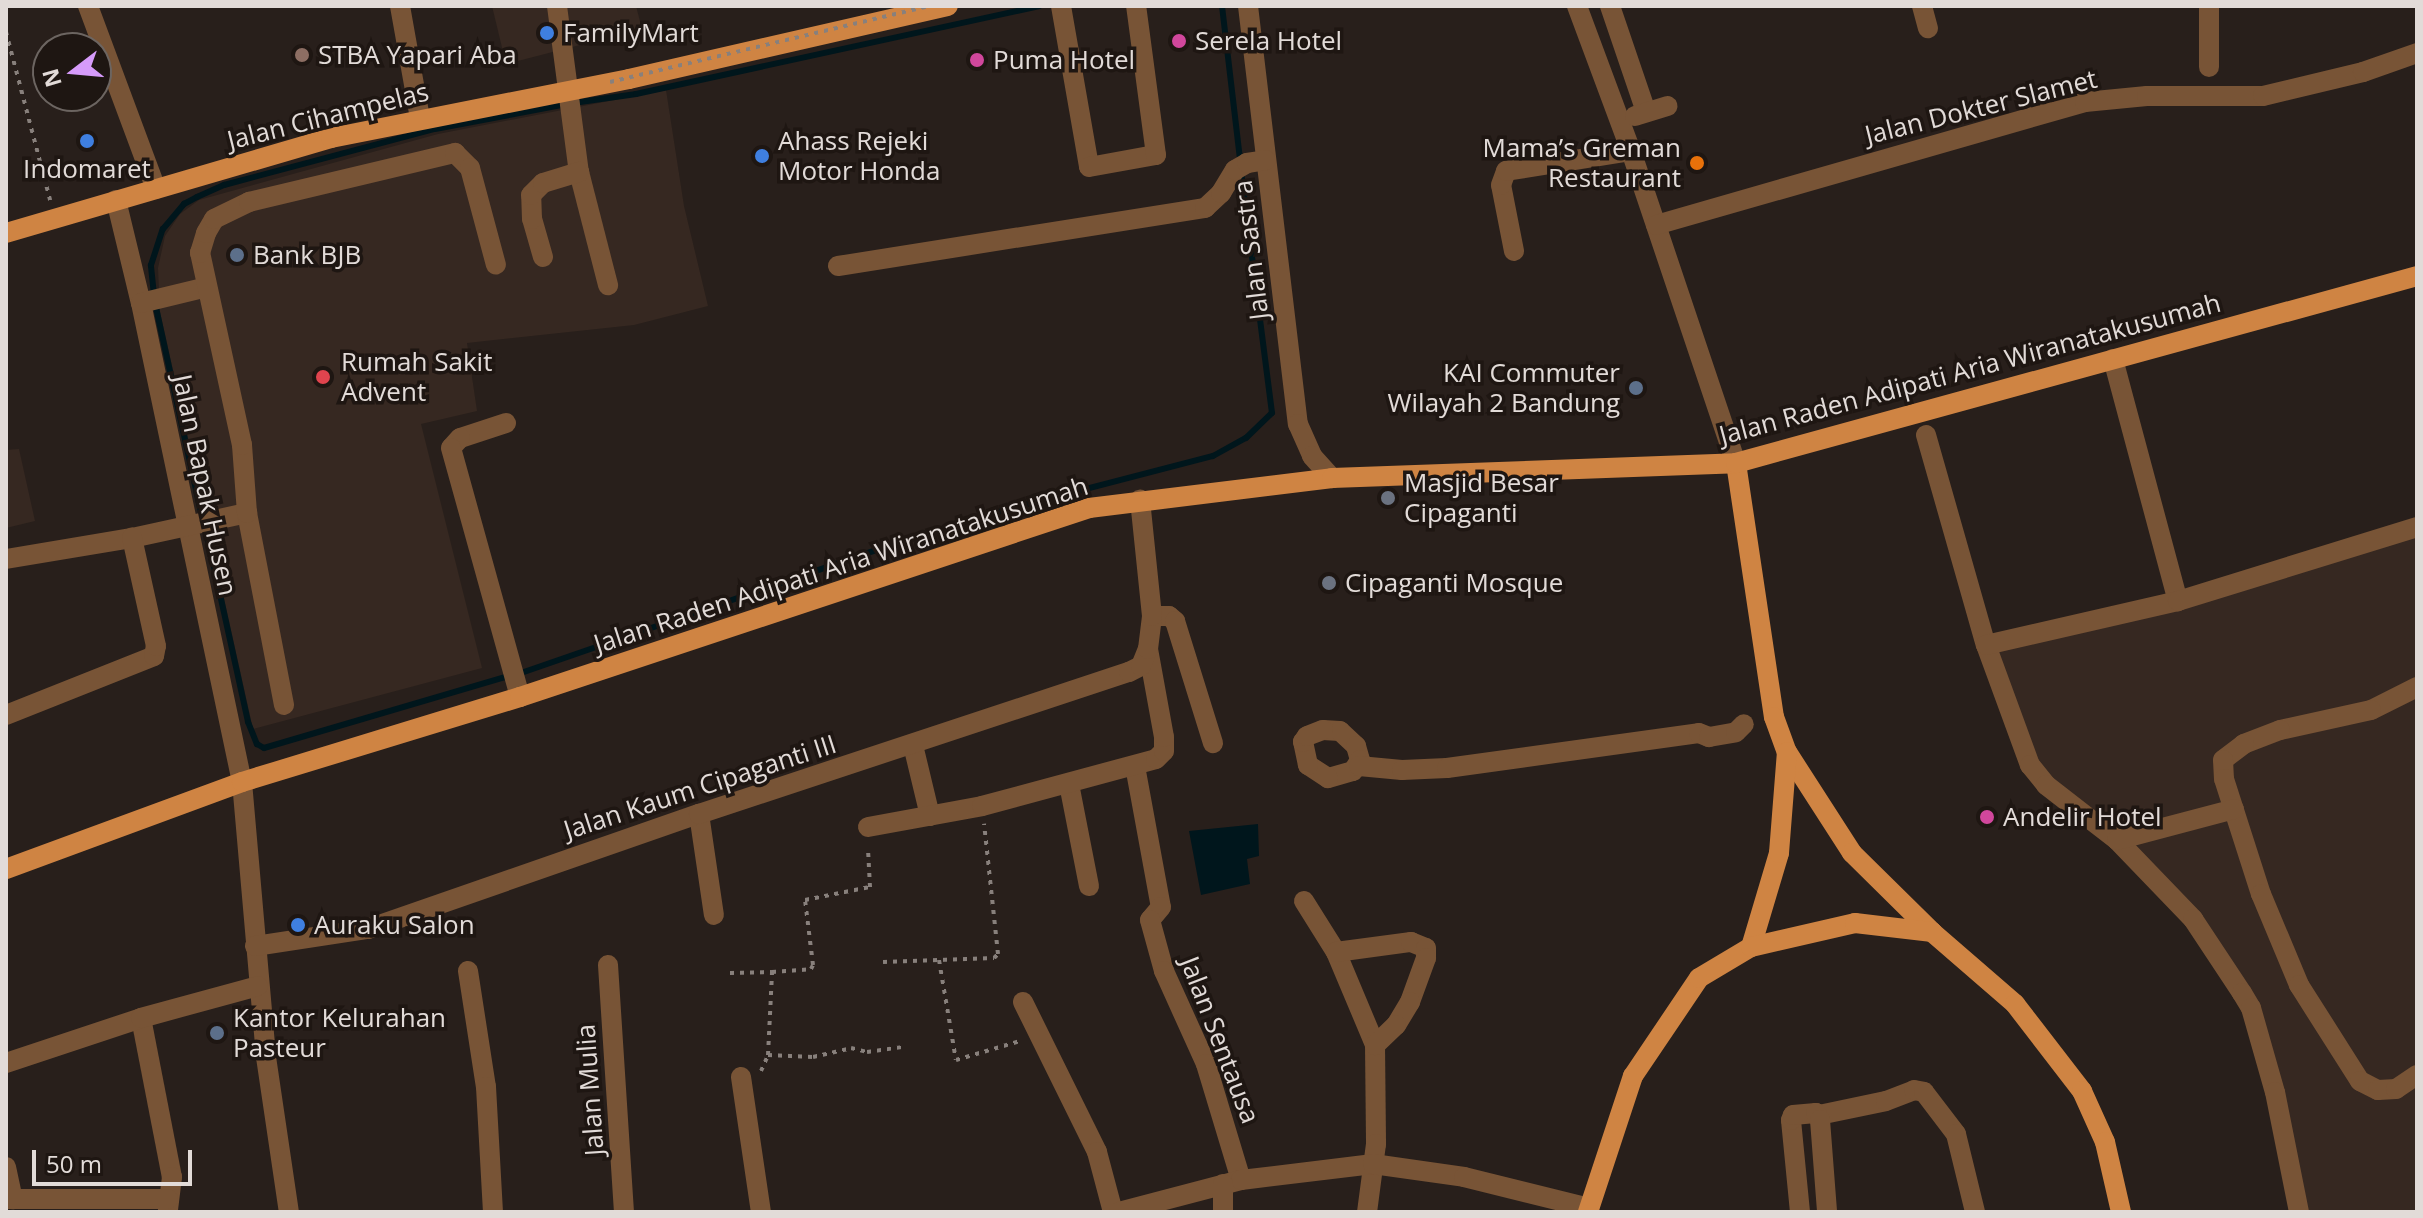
<!DOCTYPE html>
<html>
<head>
<meta charset="utf-8">
<style>
  body { margin:0 }
  #map { position:relative; width:2423px; height:1218px; overflow:hidden; background:#281f1b; font-family:"Open Sans",sans-serif }
  div>[style] { position:absolute }
  [style*='--x'] { left:calc(var(--x)*1px); top:calc(var(--y)*1px); width:calc(var(--w)*1px); rotate:calc(var(--a)*1deg) }
  .built>* { inset:0; background:#362821 }
  .water>* { inset:0; background:#00161c }
  .stream>* { height:6px; margin:-3px; padding:0 3px; transform-origin:3px; border-radius:3px; background:#00161c }
  .path>* { height:4px; margin-top:-2px; transform-origin:0; background:repeating-linear-gradient(90deg,#88807c 0 4px,transparent 0 10px) }
  .minor>* { height:20px; margin:-10px; padding:0 10px; transform-origin:10px; border-radius:10px; background:#785436 }
  .major>* { height:20px; margin:-10px; padding:0 10px; transform-origin:10px; border-radius:10px; background:#cf8443 }
  .path-bridge>* { height:4px; margin-top:-2px; transform-origin:0; background:repeating-linear-gradient(90deg,#88807c 0 4px,transparent 0 10px) }
  .dots>* { width:22px; height:22px; translate:-50% -50%; box-sizing:border-box; border:4px solid #1e1612; border-radius:50% }
  span { translate:-50% -50%; white-space:nowrap; text-align:center; line-height:1.15; -webkit-text-stroke:7px #1e1612; paint-order:stroke }
  .poi-label { font-size:26px; color:#e2dbd8 }
  .left { translate:0 -50%; text-align:left }
  .right { translate:-100% -50%; text-align:right }
  .street-label { font-size:26px; color:#e2dbd8 }
  .frame { position:absolute; inset:0; border:8px solid #e2dbd8; pointer-events:none }
  .north { position:absolute; left:32px; top:32px; width:80px; height:80px; box-sizing:border-box; background:#1e1612; border:2px solid #6c6561; border-radius:50%; rotate:254deg; font-size:22px; font-weight:700; line-height:32px; text-align:center; color:#e2dbd8 }
  .north::after { content:''; display:block; margin:auto; width:28px; height:36px; background:#d69bfa; clip-path:polygon(50% 0,100% 100%,50% 72%,0 100%) }
  .scale { position:absolute; left:32px; top:1150px; width:160px; height:36px; box-sizing:border-box; border:4px solid #e2dbd8; border-top:0; padding-left:10px; font-size:24px; line-height:28px; white-space:nowrap; color:#e2dbd8; -webkit-text-stroke:6px #1e1612; paint-order:stroke }
</style>
</head>
<body>
<div id="map">
  <div class="built">
    <div style="clip-path:polygon(492px 6px,636px 6px,642px 29px,506px 64px)"></div>
    <div style="clip-path:polygon(666px 90px,684px 206px,708px 306px,634px 325px,467px 343px,477px 411px,421px 424px,482px 668px,253px 729px,160px 312px,158px 268px,165px 236px,180px 214px,199px 200px,438px 134px)"></div>
    <div style="clip-path:polygon(19px 449px,35px 521px,6px 528px,6px 450px)"></div>
    <div style="clip-path:polygon(2417px 531px,2417px 1212px,2300px 1212px,2258px 1026px,2217px 963px,2132px 860px,2043px 788px,1986px 648px)"></div>
  </div>
  <div class="water">
    <div style="clip-path:polygon(1258px 824px,1259px 856px,1247px 859px,1250px 884px,1201px 895px,1189px 831px)"></div>
  </div>
  <div class="stream">
    <div style="--x:1222;--y:6;--w:155;--a:83.3"></div>
    <div style="--x:573;--y:103;--w:64;--a:-8.1"></div>
    <div style="--x:636;--y:94;--w:413;--a:-12.3"></div>
    <div style="--x:154;--y:295;--w:30;--a:-96"></div>
    <div style="--x:151;--y:265;--w:38;--a:-72"></div>
    <div style="--x:163;--y:229;--w:33;--a:-50"></div>
    <div style="--x:184;--y:204;--w:15;--a:-28"></div>
    <div style="--x:197;--y:197;--w:30;--a:-24"></div>
    <div style="--x:224;--y:185;--w:218;--a:-14.9"></div>
    <div style="--x:435;--y:129;--w:134;--a:-10.7"></div>
    <div style="--x:155;--y:303;--w:219;--a:77.6"></div>
    <div style="--x:205;--y:526;--w:201;--a:77.6"></div>
    <div style="--x:248;--y:722;--w:24;--a:68"></div>
    <div style="--x:257;--y:744;--w:8;--a:30"></div>
    <div style="--x:264;--y:748;--w:251;--a:-16.4"></div>
    <div style="--x:521;--y:673;--w:394;--a:-19.1"></div>
    <div style="--x:893;--y:544;--w:117;--a:-16.9"></div>
    <div style="--x:1005;--y:510;--w:215;--a:-14.6"></div>
    <div style="--x:1213;--y:456;--w:38;--a:-29"></div>
    <div style="--x:1246;--y:438;--w:36;--a:-44"></div>
    <div style="--x:1272;--y:413;--w:244;--a:-97.3"></div>
  </div>
  <div class="path">
    <div style="--x:6;--y:32;--w:174;--a:75.3"></div>
    <div style="--x:939;--y:960;--w:101;--a:80.4"></div>
    <div style="--x:956;--y:1060;--w:67;--a:-16.5"></div>
    <div style="--x:883;--y:962;--w:111;--a:-2.1"></div>
    <div style="--x:994;--y:958;--w:6;--a:-45"></div>
    <div style="--x:998;--y:954;--w:131;--a:-96.1"></div>
    <div style="--x:730;--y:973;--w:42;--a:-1.4"></div>
    <div style="--x:768;--y:1055;--w:45;--a:2.5"></div>
    <div style="--x:813;--y:1057;--w:39;--a:-13"></div>
    <div style="--x:851;--y:1048;--w:16;--a:14"></div>
    <div style="--x:867;--y:1052;--w:35;--a:-8"></div>
    <div style="--x:761;--y:1071;--w:17;--a:-66"></div>
    <div style="--x:768;--y:1055;--w:83;--a:-87.2"></div>
    <div style="--x:772;--y:972;--w:39;--a:-4"></div>
    <div style="--x:811;--y:969;--w:4;--a:-63"></div>
    <div style="--x:813;--y:965;--w:65;--a:-97"></div>
    <div style="--x:805;--y:900;--w:66;--a:-11.3"></div>
    <div style="--x:870;--y:887;--w:39;--a:-93"></div>
  </div>
  <div class="minor">
    <div style="--x:88;--y:6;--w:195;--a:69.6"></div>
    <div style="--x:400;--y:6;--w:114;--a:79.9"></div>
    <div style="--x:557;--y:6;--w:167;--a:82.5"></div>
    <div style="--x:579;--y:172;--w:117;--a:75.6"></div>
    <div style="--x:1061;--y:6;--w:163;--a:80.1"></div>
    <div style="--x:1089;--y:167;--w:68;--a:-10.2"></div>
    <div style="--x:1156;--y:155;--w:150;--a:-97.6"></div>
    <div style="--x:1248;--y:6;--w:421;--a:83.2"></div>
    <div style="--x:1298;--y:424;--w:35;--a:66"></div>
    <div style="--x:1312;--y:456;--w:30;--a:48"></div>
    <div style="--x:1577;--y:6;--w:155;--a:69.6"></div>
    <div style="--x:1631;--y:151;--w:329;--a:71.4"></div>
    <div style="--x:1610;--y:6;--w:112;--a:71.2"></div>
    <div style="--x:1922;--y:6;--w:23;--a:75"></div>
    <div style="--x:2209;--y:67;--w:61;--a:-90"></div>
    <div style="--x:1635;--y:116;--w:34;--a:-17"></div>
    <div style="--x:116;--y:200;--w:106;--a:76.4"></div>
    <div style="--x:141;--y:303;--w:490;--a:78.1"></div>
    <div style="--x:242;--y:782;--w:276;--a:85"></div>
    <div style="--x:266;--y:1057;--w:157;--a:81.6"></div>
    <div style="--x:1656;--y:225;--w:446;--a:-16"></div>
    <div style="--x:2085;--y:102;--w:62;--a:-5.5"></div>
    <div style="--x:2147;--y:96;--w:116;--a:0"></div>
    <div style="--x:2263;--y:96;--w:103;--a:-13.5"></div>
    <div style="--x:2363;--y:72;--w:57;--a:-19.4"></div>
    <div style="--x:1514;--y:251;--w:67;--a:-101.1"></div>
    <div style="--x:1501;--y:185;--w:15;--a:-70"></div>
    <div style="--x:1506;--y:171;--w:127;--a:-9.1"></div>
    <div style="--x:543;--y:257;--w:40;--a:-106"></div>
    <div style="--x:532;--y:219;--w:24;--a:-92"></div>
    <div style="--x:531;--y:195;--w:17;--a:-45"></div>
    <div style="--x:543;--y:183;--w:38;--a:-17"></div>
    <div style="--x:838;--y:266;--w:372;--a:-9"></div>
    <div style="--x:1205;--y:208;--w:22;--a:-43"></div>
    <div style="--x:1221;--y:193;--w:27;--a:-59"></div>
    <div style="--x:1235;--y:170;--w:14;--a:-30"></div>
    <div style="--x:1247;--y:163;--w:19;--a:-9"></div>
    <div style="--x:141;--y:303;--w:68;--a:-13.6"></div>
    <div style="--x:2113;--y:359;--w:251;--a:75"></div>
    <div style="--x:506;--y:423;--w:48;--a:161.9"></div>
    <div style="--x:460;--y:438;--w:13;--a:132"></div>
    <div style="--x:451;--y:448;--w:258;--a:74.5"></div>
    <div style="--x:1926;--y:435;--w:218;--a:74.1"></div>
    <div style="--x:1986;--y:645;--w:128;--a:69.9"></div>
    <div style="--x:2030;--y:765;--w:26;--a:51"></div>
    <div style="--x:2046;--y:785;--w:90;--a:37.8"></div>
    <div style="--x:2117;--y:840;--w:110;--a:46.1"></div>
    <div style="--x:2193;--y:919;--w:89;--a:56.5"></div>
    <div style="--x:2242;--y:993;--w:17;--a:59"></div>
    <div style="--x:2251;--y:1008;--w:87;--a:74.1"></div>
    <div style="--x:2275;--y:1092;--w:122;--a:78.7"></div>
    <div style="--x:6;--y:559;--w:128;--a:-9.5"></div>
    <div style="--x:132;--y:538;--w:118;--a:-12.3"></div>
    <div style="--x:1152;--y:616;--w:17;--a:0"></div>
    <div style="--x:1169;--y:616;--w:8;--a:40"></div>
    <div style="--x:1175;--y:621;--w:128;--a:72.7"></div>
    <div style="--x:1986;--y:645;--w:197;--a:-12.9"></div>
    <div style="--x:2178;--y:601;--w:250;--a:-17.2"></div>
    <div style="--x:2417;--y:687;--w:51;--a:153.4"></div>
    <div style="--x:2371;--y:710;--w:93;--a:167.6"></div>
    <div style="--x:2280;--y:730;--w:39;--a:159"></div>
    <div style="--x:2244;--y:744;--w:26;--a:143"></div>
    <div style="--x:2223;--y:760;--w:19;--a:87"></div>
    <div style="--x:2224;--y:779;--w:121;--a:72.2"></div>
    <div style="--x:2261;--y:894;--w:99;--a:67.3"></div>
    <div style="--x:2299;--y:985;--w:114;--a:57.6"></div>
    <div style="--x:2360;--y:1081;--w:20;--a:27"></div>
    <div style="--x:2378;--y:1090;--w:18;--a:-3"></div>
    <div style="--x:2396;--y:1089;--w:25;--a:-34"></div>
    <div style="--x:284;--y:705;--w:196;--a:-100.9"></div>
    <div style="--x:247;--y:513;--w:68;--a:-94.2"></div>
    <div style="--x:242;--y:445;--w:197;--a:-102.3"></div>
    <div style="--x:200;--y:253;--w:21;--a:-73"></div>
    <div style="--x:206;--y:233;--w:16;--a:-60"></div>
    <div style="--x:214;--y:219;--w:39;--a:-26"></div>
    <div style="--x:249;--y:202;--w:212;--a:-13.4"></div>
    <div style="--x:455;--y:153;--w:21;--a:45"></div>
    <div style="--x:470;--y:168;--w:100;--a:75"></div>
    <div style="--x:6;--y:715;--w:159;--a:-21.7"></div>
    <div style="--x:154;--y:656;--w:10;--a:-79"></div>
    <div style="--x:156;--y:646;--w:111;--a:-102.5"></div>
    <div style="--x:1323;--y:730;--w:17;--a:3"></div>
    <div style="--x:1340;--y:731;--w:22;--a:43"></div>
    <div style="--x:1356;--y:746;--w:15;--a:74"></div>
    <div style="--x:1360;--y:760;--w:13;--a:122"></div>
    <div style="--x:1353;--y:771;--w:26;--a:164"></div>
    <div style="--x:1328;--y:778;--w:24;--a:-147"></div>
    <div style="--x:1308;--y:765;--w:24;--a:-102"></div>
    <div style="--x:1303;--y:742;--w:7;--a:-56"></div>
    <div style="--x:1307;--y:736;--w:17;--a:-21"></div>
    <div style="--x:913;--y:745;--w:73;--a:76.5"></div>
    <div style="--x:1135;--y:766;--w:143;--a:79.6"></div>
    <div style="--x:1161;--y:907;--w:17;--a:130"></div>
    <div style="--x:1150;--y:920;--w:53;--a:74.6"></div>
    <div style="--x:1164;--y:971;--w:102;--a:65.7"></div>
    <div style="--x:1206;--y:1064;--w:121;--a:73.2"></div>
    <div style="--x:1359;--y:766;--w:43;--a:5.3"></div>
    <div style="--x:1402;--y:770;--w:45;--a:-2.5"></div>
    <div style="--x:1447;--y:768;--w:254;--a:-7.9"></div>
    <div style="--x:1699;--y:733;--w:11;--a:22"></div>
    <div style="--x:1709;--y:737;--w:27;--a:-10"></div>
    <div style="--x:1736;--y:732;--w:11;--a:-45"></div>
    <div style="--x:1069;--y:784;--w:104;--a:78.9"></div>
    <div style="--x:699;--y:814;--w:102;--a:81.6"></div>
    <div style="--x:868;--y:827;--w:116;--a:-10.4"></div>
    <div style="--x:982;--y:806;--w:180;--a:-15.1"></div>
    <div style="--x:1156;--y:759;--w:11;--a:-45"></div>
    <div style="--x:1164;--y:751;--w:14;--a:-90"></div>
    <div style="--x:1164;--y:737;--w:89;--a:-100.3"></div>
    <div style="--x:2117;--y:840;--w:121;--a:-14.8"></div>
    <div style="--x:1304;--y:901;--w:60;--a:57.9"></div>
    <div style="--x:1336;--y:952;--w:101;--a:67.2"></div>
    <div style="--x:1375;--y:1045;--w:99;--a:89.4"></div>
    <div style="--x:1376;--y:1144;--w:69;--a:97.5"></div>
    <div style="--x:255;--y:946;--w:114;--a:-8.6"></div>
    <div style="--x:368;--y:929;--w:350;--a:-19.2"></div>
    <div style="--x:699;--y:814;--w:453;--a:-18.3"></div>
    <div style="--x:1129;--y:672;--w:13;--a:-27"></div>
    <div style="--x:1141;--y:666;--w:18;--a:-68"></div>
    <div style="--x:1148;--y:649;--w:33;--a:-83"></div>
    <div style="--x:1152;--y:616;--w:117;--a:-95.9"></div>
    <div style="--x:1336;--y:952;--w:76;--a:-7.6"></div>
    <div style="--x:1411;--y:942;--w:16;--a:22"></div>
    <div style="--x:1426;--y:948;--w:10;--a:90"></div>
    <div style="--x:1426;--y:958;--w:47;--a:110"></div>
    <div style="--x:1410;--y:1002;--w:27;--a:121"></div>
    <div style="--x:1396;--y:1025;--w:29;--a:136"></div>
    <div style="--x:608;--y:965;--w:248;--a:86.3"></div>
    <div style="--x:468;--y:971;--w:117;--a:81.2"></div>
    <div style="--x:486;--y:1087;--w:125;--a:86.8"></div>
    <div style="--x:1023;--y:1002;--w:167;--a:63.7"></div>
    <div style="--x:1097;--y:1152;--w:62;--a:75.1"></div>
    <div style="--x:141;--y:1018;--w:162;--a:79"></div>
    <div style="--x:172;--y:1177;--w:35;--a:97"></div>
    <div style="--x:6;--y:1063;--w:142;--a:-18.4"></div>
    <div style="--x:141;--y:1018;--w:121;--a:-15.3"></div>
    <div style="--x:741;--y:1077;--w:136;--a:81.6"></div>
    <div style="--x:1819;--y:1115;--w:68;--a:-11.8"></div>
    <div style="--x:1886;--y:1101;--w:30;--a:-21"></div>
    <div style="--x:1914;--y:1090;--w:10;--a:11"></div>
    <div style="--x:1924;--y:1092;--w:53;--a:52.7"></div>
    <div style="--x:1956;--y:1134;--w:80;--a:76.3"></div>
    <div style="--x:6;--y:1167;--w:33;--a:78"></div>
    <div style="--x:6;--y:1199;--w:162;--a:0"></div>
    <div style="--x:1119;--y:1212;--w:126;--a:-14.7"></div>
    <div style="--x:1241;--y:1180;--w:133;--a:-6.9"></div>
    <div style="--x:1373;--y:1164;--w:92;--a:8.1"></div>
    <div style="--x:1464;--y:1177;--w:129;--a:13.9"></div>
    <div style="--x:1223;--y:1212;--w:28;--a:-90"></div>
    <div style="--x:1800;--y:1212;--w:92;--a:-95.6"></div>
    <div style="--x:1791;--y:1120;--w:5;--a:-68"></div>
    <div style="--x:1793;--y:1115;--w:23;--a:-5"></div>
    <div style="--x:1816;--y:1113;--w:8;--a:60"></div>
    <div style="--x:1820;--y:1120;--w:92;--a:85.6"></div>
  </div>
  <div class="major">
    <div style="--x:6;--y:233;--w:339;--a:-16.3"></div>
    <div style="--x:331;--y:138;--w:304;--a:-11.2"></div>
    <div style="--x:629;--y:79;--w:327;--a:-12.9"></div>
    <div style="--x:1736;--y:463;--w:257;--a:81.5"></div>
    <div style="--x:1774;--y:717;--w:37;--a:70"></div>
    <div style="--x:1787;--y:752;--w:120;--a:57.2"></div>
    <div style="--x:1852;--y:853;--w:112;--a:44.6"></div>
    <div style="--x:1932;--y:932;--w:110;--a:40.9"></div>
    <div style="--x:2015;--y:1004;--w:110;--a:52.4"></div>
    <div style="--x:2082;--y:1091;--w:56;--a:65.7"></div>
    <div style="--x:2105;--y:1142;--w:72;--a:77.1"></div>
    <div style="--x:6;--y:869;--w:252;--a:-20.2"></div>
    <div style="--x:242;--y:782;--w:291;--a:-17"></div>
    <div style="--x:520;--y:697;--w:600;--a:-18.37"></div>
    <div style="--x:1089;--y:508;--w:245;--a:-7"></div>
    <div style="--x:1332;--y:478;--w:404;--a:-2.1"></div>
    <div style="--x:1736;--y:463;--w:706;--a:-15.35"></div>
    <div style="--x:1751;--y:947;--w:98;--a:-73.4"></div>
    <div style="--x:1779;--y:853;--w:101;--a:-85.5"></div>
    <div style="--x:1588;--y:1212;--w:143;--a:-71.7"></div>
    <div style="--x:1633;--y:1076;--w:118;--a:-56"></div>
    <div style="--x:1699;--y:978;--w:61;--a:-30.8"></div>
    <div style="--x:1751;--y:947;--w:107;--a:-13"></div>
    <div style="--x:1855;--y:923;--w:78;--a:6.7"></div>
  </div>
  <div class="path-bridge">
    <div style="--x:610;--y:82;--w:329;--a:-13.4"></div>
  </div>
  <div class="dots">
    <div style="left:547px;top:33px;background:#3f7fe0"></div>
    <div style="left:1179px;top:41px;background:#d1479c"></div>
    <div style="left:302px;top:55px;background:#8d6e63"></div>
    <div style="left:977px;top:60px;background:#d1479c"></div>
    <div style="left:87px;top:141px;background:#3f7fe0"></div>
    <div style="left:762px;top:156px;background:#3f7fe0"></div>
    <div style="left:1697px;top:163px;background:#e8710a"></div>
    <div style="left:237px;top:255px;background:#5c6f8a"></div>
    <div style="left:323px;top:377px;background:#e0444e"></div>
    <div style="left:1636px;top:388px;background:#5c6f8a"></div>
    <div style="left:1388px;top:498px;background:#6b7280"></div>
    <div style="left:1329px;top:583px;background:#6b7280"></div>
    <div style="left:1987px;top:817px;background:#d1479c"></div>
    <div style="left:298px;top:925px;background:#3f7fe0"></div>
    <div style="left:217px;top:1033px;background:#5c6f8a"></div>
  </div>
  <div class="poi-label">
    <span class="left" style="left:563px;top:33px">FamilyMart</span>
    <span class="left" style="left:1195px;top:41px">Serela Hotel</span>
    <span class="left" style="left:318px;top:55px">STBA Yapari Aba</span>
    <span class="left" style="left:993px;top:60px">Puma Hotel</span>
    <span class="left" style="left:778px;top:156px">Ahass Rejeki<br>Motor Honda</span>
    <span class="right" style="left:1681px;top:163px">Mama’s Greman<br>Restaurant</span>
    <span style="left:87px;top:169px">Indomaret</span>
    <span class="left" style="left:253px;top:255px">Bank BJB</span>
    <span class="left" style="left:341px;top:377px">Rumah Sakit<br>Advent</span>
    <span class="right" style="left:1620px;top:388px">KAI Commuter<br>Wilayah 2 Bandung</span>
    <span class="left" style="left:1404px;top:498px">Masjid Besar<br>Cipaganti</span>
    <span class="left" style="left:1345px;top:583px">Cipaganti Mosque</span>
    <span class="left" style="left:2003px;top:817px">Andelir Hotel</span>
    <span class="left" style="left:314px;top:925px">Auraku Salon</span>
    <span class="left" style="left:233px;top:1033px">Kantor Kelurahan<br>Pasteur</span>
  </div>
  <div class="street-label">
    <span style="left:1981px;top:107px;rotate:-14deg">Jalan Dokter Slamet</span>
    <span style="left:328px;top:116px;rotate:-14deg">Jalan Cihampelas</span>
    <span style="left:1251px;top:250px;rotate:-97deg">Jalan Sastra</span>
    <span style="left:1970px;top:369px;rotate:-15deg">Jalan Raden Adipati Aria Wiranatakusumah</span>
    <span style="left:205px;top:485px;rotate:78deg">Jalan Bapak Husen</span>
    <span style="left:841px;top:565px;rotate:-18deg">Jalan Raden Adipati Aria Wiranatakusumah</span>
    <span style="left:700px;top:787px;rotate:-18deg">Jalan Kaum Cipaganti III</span>
    <span style="left:1220px;top:1040px;rotate:69deg">Jalan Sentausa</span>
    <span style="left:590px;top:1090px;rotate:-94deg">Jalan Mulia</span>
  </div>
  <div class="frame"></div>
  <div class="north">N</div>
  <div class="scale">50 m</div>
</div>
</body>
</html>
